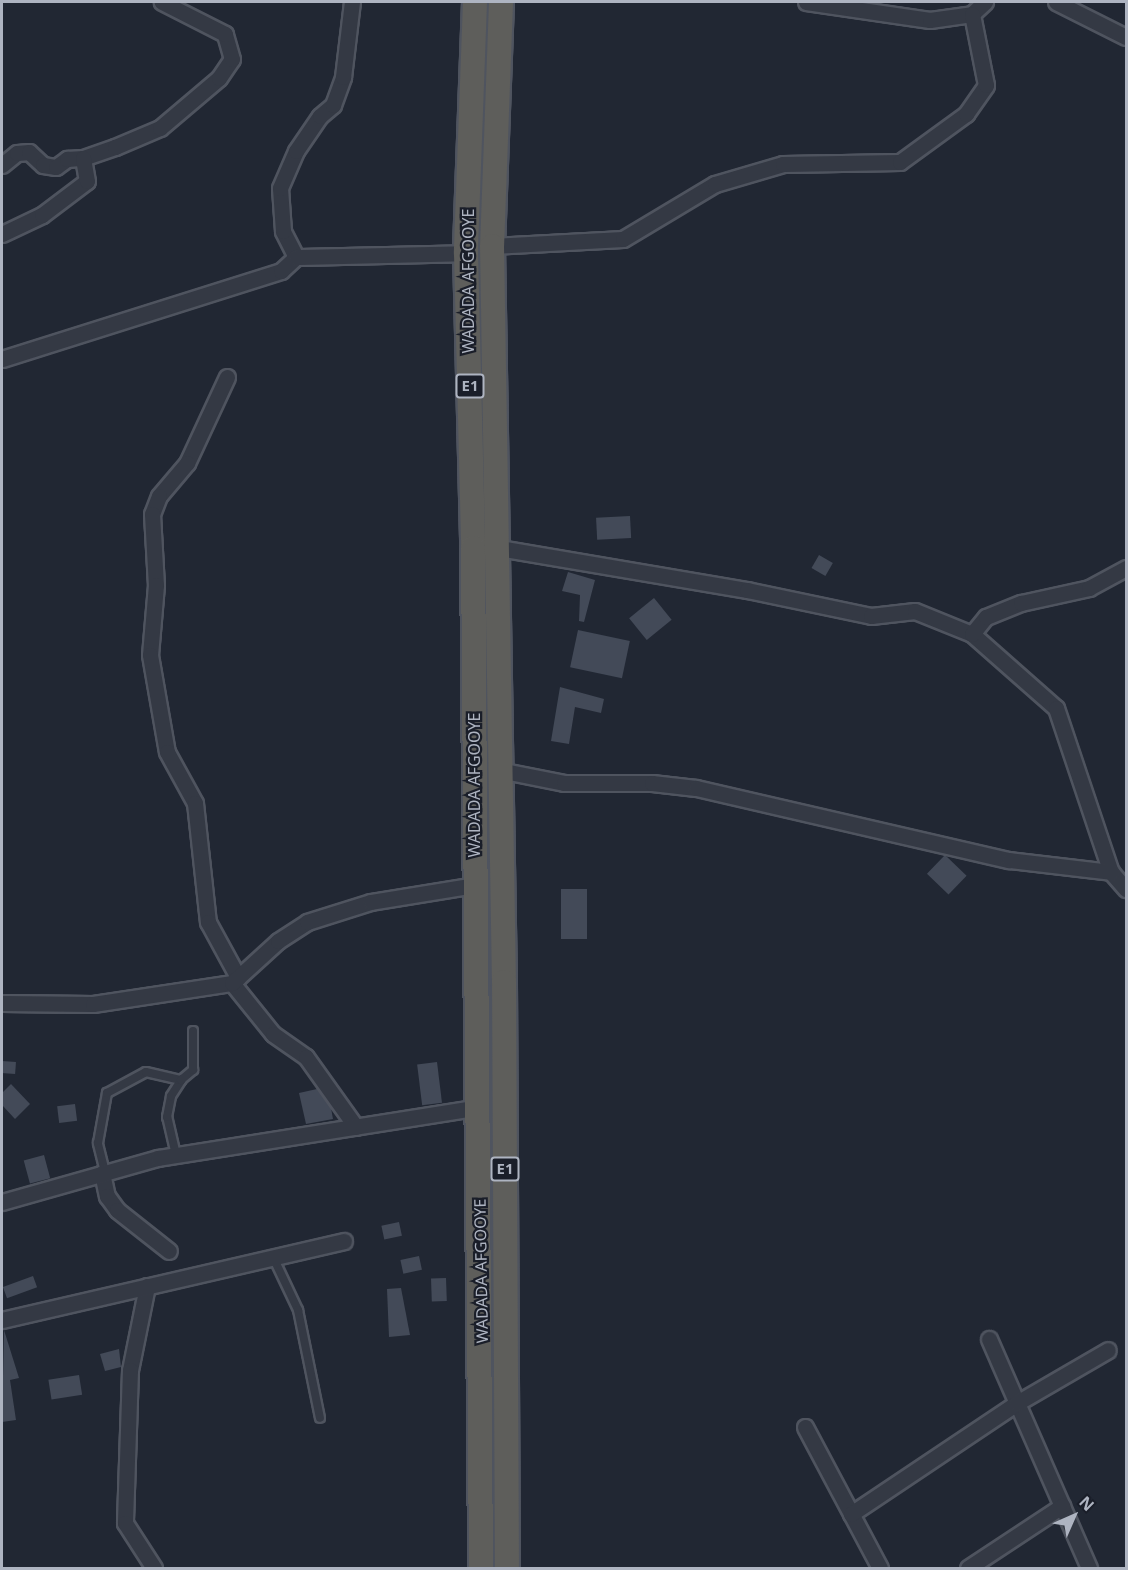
<!DOCTYPE html>
<html>
<head>
<meta charset="utf-8">
<style>
  body { margin:0 }
  #map { position:relative; width:1128px; height:1570px; overflow:hidden; background:#212733; font-family:"Noto Sans",sans-serif }
  div>[style] { position:absolute }
  [style*='--x'] { left:calc(var(--x)*1px); top:calc(var(--y)*1px); width:calc(var(--w)*1px); rotate:calc(var(--a)*1deg) }
  .building>* { inset:0; background:#434a58; transform-origin:0 0 }
  .roads { filter:drop-shadow(2px 0 #4f545f) drop-shadow(-2px 0 #4f545f) drop-shadow(0 2px #4f545f) drop-shadow(0 -2px #4f545f) }
  .service>* { height:8px; margin:-4px; padding:0 4px; transform-origin:4px; border-radius:4px; background:#343944 }
  .minor>* { height:15px; margin:-7.5px; padding:0 7.5px; transform-origin:7.5px; border-radius:7.5px; background:#343944 }
  .trunk>* { height:24px; margin:-12px; padding:0 12px; transform-origin:12px; border-radius:12px; background:#5e5e5b }
  span { translate:-50% -50%; white-space:nowrap; text-align:center; line-height:1.15; -webkit-text-stroke:4.5px #1a1e29; paint-order:stroke }
  .shield-label span { padding:2px 4px; background:#1a1e29; border:2px solid; border-radius:4px; -webkit-text-stroke-width:0 }
  .shield-label { font-size:15px; color:#aeb4c1; font-weight:700 }
  .street-label { font-size:16px; color:#aeb4c1 }
  .frame { position:absolute; inset:0; border:3px solid #aeb4c1; pointer-events:none }
  .north { position:absolute; left:1044px; top:1486px; width:60px; height:60px; -webkit-text-stroke:4px #1a1e29; paint-order:stroke; rotate:45deg; font-size:16px; font-weight:700; line-height:24px; text-align:center; color:#aeb4c1 }
  .north::after { content:''; display:block; margin:auto; width:21px; height:27px; background:#aeb4c1; clip-path:polygon(50% 0,100% 100%,50% 72%,0 100%) }
</style>
</head>
<body>
<div id="map">
  <div class="building">
    <div style="left:630px;top:516px;width:22px;height:34px;rotate:87deg"></div>
    <div style="left:819px;top:555px;width:16px;height:15px;rotate:30deg"></div>
    <div style="clip-path:polygon(568px 572px,595px 580px,584px 622px,579px 621px,580px 595px,562px 591px)"></div>
    <div style="left:654px;top:598px;width:28px;height:32px;rotate:51deg"></div>
    <div style="left:578px;top:630px;width:53px;height:38px;rotate:12deg"></div>
    <div style="clip-path:polygon(560px 687px,604px 699px,601px 713px,575px 707px,569px 744px,551px 741px)"></div>
    <div style="left:945px;top:855px;width:30px;height:26px;rotate:44deg"></div>
    <div style="left:561px;top:889px;width:26px;height:50px"></div>
    <div style="left:2px;top:1061px;width:14px;height:12px;rotate:4deg"></div>
    <div style="left:437px;top:1062px;width:41px;height:20px;rotate:83deg"></div>
    <div style="clip-path:polygon(11px 1084px,30px 1104px,15px 1119px,2px 1105px,2px 1093px)"></div>
    <div style="clip-path:polygon(317px 1089px,331px 1108px,333px 1119px,306px 1124px,299px 1093px)"></div>
    <div style="left:75px;top:1104px;width:17px;height:18px;rotate:83deg"></div>
    <div style="left:44px;top:1155px;width:24px;height:21px;rotate:75deg"></div>
    <div style="left:399px;top:1222px;width:14px;height:18px;rotate:78deg"></div>
    <div style="left:419px;top:1256px;width:14px;height:19px;rotate:78deg"></div>
    <div style="left:33px;top:1276px;width:12px;height:32px;rotate:70deg"></div>
    <div style="left:446px;top:1278px;width:23px;height:15px;rotate:88deg"></div>
    <div style="clip-path:polygon(401px 1288px,410px 1335px,389px 1337px,387px 1289px)"></div>
    <div style="clip-path:polygon(4px 1330px,19px 1378px,10px 1380px,16px 1420px,2px 1422px)"></div>
    <div style="clip-path:polygon(119px 1349px,121px 1367px,105px 1371px,100px 1354px)"></div>
    <div style="left:79px;top:1375px;width:20px;height:31px;rotate:81deg"></div>
  </div>
  <div class="roads">
    <div class="service">
      <div style="--x:176;--y:1155;--w:39;--a:-103"></div>
      <div style="--x:167;--y:1117;--w:21;--a:-79"></div>
      <div style="--x:171;--y:1096;--w:20;--a:-57"></div>
      <div style="--x:105;--y:1172;--w:30;--a:-104"></div>
      <div style="--x:98;--y:1143;--w:51;--a:-79.8"></div>
      <div style="--x:107;--y:1093;--w:44;--a:-28.3"></div>
      <div style="--x:146;--y:1072;--w:36;--a:13"></div>
      <div style="--x:181;--y:1080;--w:16;--a:-40"></div>
      <div style="--x:193;--y:1070;--w:39;--a:-90"></div>
      <div style="--x:273;--y:1257;--w:59;--a:64.7"></div>
      <div style="--x:298;--y:1310;--w:110;--a:78.5"></div>
    </div>
    <div class="minor">
      <div style="--x:806;--y:2;--w:125;--a:8.3"></div>
      <div style="--x:930;--y:20;--w:42;--a:-8.1"></div>
      <div style="--x:972;--y:14;--w:18;--a:-43"></div>
      <div style="--x:1056;--y:2;--w:78;--a:26.6"></div>
      <div style="--x:2;--y:165;--w:19;--a:-39"></div>
      <div style="--x:17;--y:153;--w:12;--a:-5"></div>
      <div style="--x:29;--y:152;--w:19;--a:43"></div>
      <div style="--x:43;--y:165;--w:13;--a:9"></div>
      <div style="--x:56;--y:167;--w:14;--a:-36"></div>
      <div style="--x:67;--y:159;--w:16;--a:-4"></div>
      <div style="--x:83;--y:158;--w:34;--a:-19"></div>
      <div style="--x:115;--y:147;--w:49;--a:-22.9"></div>
      <div style="--x:160;--y:128;--w:77;--a:-40.3"></div>
      <div style="--x:219;--y:78;--w:23;--a:-56"></div>
      <div style="--x:232;--y:59;--w:26;--a:-106"></div>
      <div style="--x:225;--y:34;--w:71;--a:-153.1"></div>
      <div style="--x:2;--y:234;--w:44;--a:-25.4"></div>
      <div style="--x:42;--y:215;--w:56;--a:-37.1"></div>
      <div style="--x:87;--y:181;--w:23;--a:-100"></div>
      <div style="--x:492;--y:246;--w:131;--a:-3.1"></div>
      <div style="--x:623;--y:239;--w:107;--a:-30.9"></div>
      <div style="--x:715;--y:184;--w:71;--a:-16.4"></div>
      <div style="--x:783;--y:164;--w:117;--a:-1"></div>
      <div style="--x:900;--y:162;--w:82;--a:-36"></div>
      <div style="--x:966;--y:114;--w:35;--a:-55"></div>
      <div style="--x:986;--y:85;--w:72;--a:-101.2"></div>
      <div style="--x:296;--y:257;--w:29;--a:-117"></div>
      <div style="--x:283;--y:231;--w:43;--a:-94"></div>
      <div style="--x:280;--y:188;--w:40;--a:-66.6"></div>
      <div style="--x:296;--y:151;--w:42;--a:-55.6"></div>
      <div style="--x:320;--y:116;--w:17;--a:-40"></div>
      <div style="--x:333;--y:105;--w:30;--a:-70"></div>
      <div style="--x:343;--y:77;--w:76;--a:-83.2"></div>
      <div style="--x:2;--y:359;--w:293;--a:-17.5"></div>
      <div style="--x:281;--y:271;--w:21;--a:-43"></div>
      <div style="--x:296;--y:257;--w:170;--a:-1.3"></div>
      <div style="--x:227;--y:377;--w:95;--a:114.9"></div>
      <div style="--x:187;--y:463;--w:43;--a:130.3"></div>
      <div style="--x:159;--y:496;--w:19;--a:111"></div>
      <div style="--x:152;--y:514;--w:71;--a:86.8"></div>
      <div style="--x:156;--y:585;--w:70;--a:94.9"></div>
      <div style="--x:150;--y:655;--w:98;--a:80.1"></div>
      <div style="--x:167;--y:752;--w:58;--a:61.2"></div>
      <div style="--x:195;--y:803;--w:120;--a:83.8"></div>
      <div style="--x:208;--y:922;--w:63;--a:61.4"></div>
      <div style="--x:499;--y:548;--w:252;--a:9.6"></div>
      <div style="--x:747;--y:590;--w:127;--a:11.8"></div>
      <div style="--x:871;--y:616;--w:44;--a:-6.5"></div>
      <div style="--x:915;--y:611;--w:61;--a:22"></div>
      <div style="--x:972;--y:634;--w:112;--a:41.4"></div>
      <div style="--x:1056;--y:708;--w:173;--a:71.5"></div>
      <div style="--x:1111;--y:872;--w:23;--a:49"></div>
      <div style="--x:972;--y:634;--w:22;--a:-51"></div>
      <div style="--x:986;--y:617;--w:38;--a:-22"></div>
      <div style="--x:1021;--y:603;--w:70;--a:-12.4"></div>
      <div style="--x:1089;--y:588;--w:42;--a:-28.4"></div>
      <div style="--x:499;--y:770;--w:66;--a:11.3"></div>
      <div style="--x:564;--y:783;--w:88;--a:0"></div>
      <div style="--x:652;--y:783;--w:44;--a:6.5"></div>
      <div style="--x:696;--y:788;--w:321;--a:13"></div>
      <div style="--x:1009;--y:860;--w:103;--a:6.7"></div>
      <div style="--x:232;--y:983;--w:65;--a:51.2"></div>
      <div style="--x:273;--y:1034;--w:40;--a:34.9"></div>
      <div style="--x:306;--y:1057;--w:86;--a:54.5"></div>
      <div style="--x:2;--y:1003;--w:91;--a:0.6"></div>
      <div style="--x:93;--y:1004;--w:141;--a:-8.6"></div>
      <div style="--x:232;--y:983;--w:62;--a:-42.4"></div>
      <div style="--x:278;--y:941;--w:35;--a:-33"></div>
      <div style="--x:307;--y:922;--w:67;--a:-17.4"></div>
      <div style="--x:371;--y:902;--w:105;--a:-9.3"></div>
      <div style="--x:102;--y:1173;--w:24;--a:78"></div>
      <div style="--x:107;--y:1196;--w:17;--a:54"></div>
      <div style="--x:117;--y:1210;--w:66;--a:38.3"></div>
      <div style="--x:2;--y:1202;--w:162;--a:-15.8"></div>
      <div style="--x:158;--y:1158;--w:325;--a:-9"></div>
      <div style="--x:147;--y:1286;--w:86;--a:101.4"></div>
      <div style="--x:130;--y:1370;--w:153;--a:91.9"></div>
      <div style="--x:125;--y:1523;--w:54;--a:57.2"></div>
      <div style="--x:2;--y:1320;--w:351;--a:-13"></div>
      <div style="--x:989;--y:1339;--w:250;--a:66.4"></div>
      <div style="--x:805;--y:1427;--w:160;--a:62"></div>
      <div style="--x:851;--y:1514;--w:200;--a:-33.8"></div>
      <div style="--x:1017;--y:1403;--w:105;--a:-30.2"></div>
      <div style="--x:968;--y:1568;--w:113;--a:-33.4"></div>
    </div>
    <div class="trunk">
      <div style="--x:475;--y:2;--w:251;--a:92.1"></div>
      <div style="--x:466;--y:253;--w:295;--a:88.6"></div>
      <div style="--x:473;--y:548;--w:1020;--a:89.55"></div>
      <div style="--x:501;--y:2;--w:244;--a:92.1"></div>
      <div style="--x:492;--y:246;--w:736;--a:89.07"></div>
      <div style="--x:504;--y:982;--w:586;--a:89.71"></div>
    </div>
  </div>
  <div class="shield-label">
    <span style="left:470px;top:386px">E1</span>
    <span style="left:505px;top:1169px">E1</span>
  </div>
  <div class="street-label">
    <span style="left:468px;top:281px;rotate:-90deg">WADADA AFGOOYE</span>
    <span style="left:474px;top:785px;rotate:-90deg">WADADA AFGOOYE</span>
    <span style="left:481px;top:1271px;rotate:-91deg">WADADA AFGOOYE</span>
  </div>
  <div class="frame"></div>
  <div class="north">N</div>
</div>
</body>
</html>
